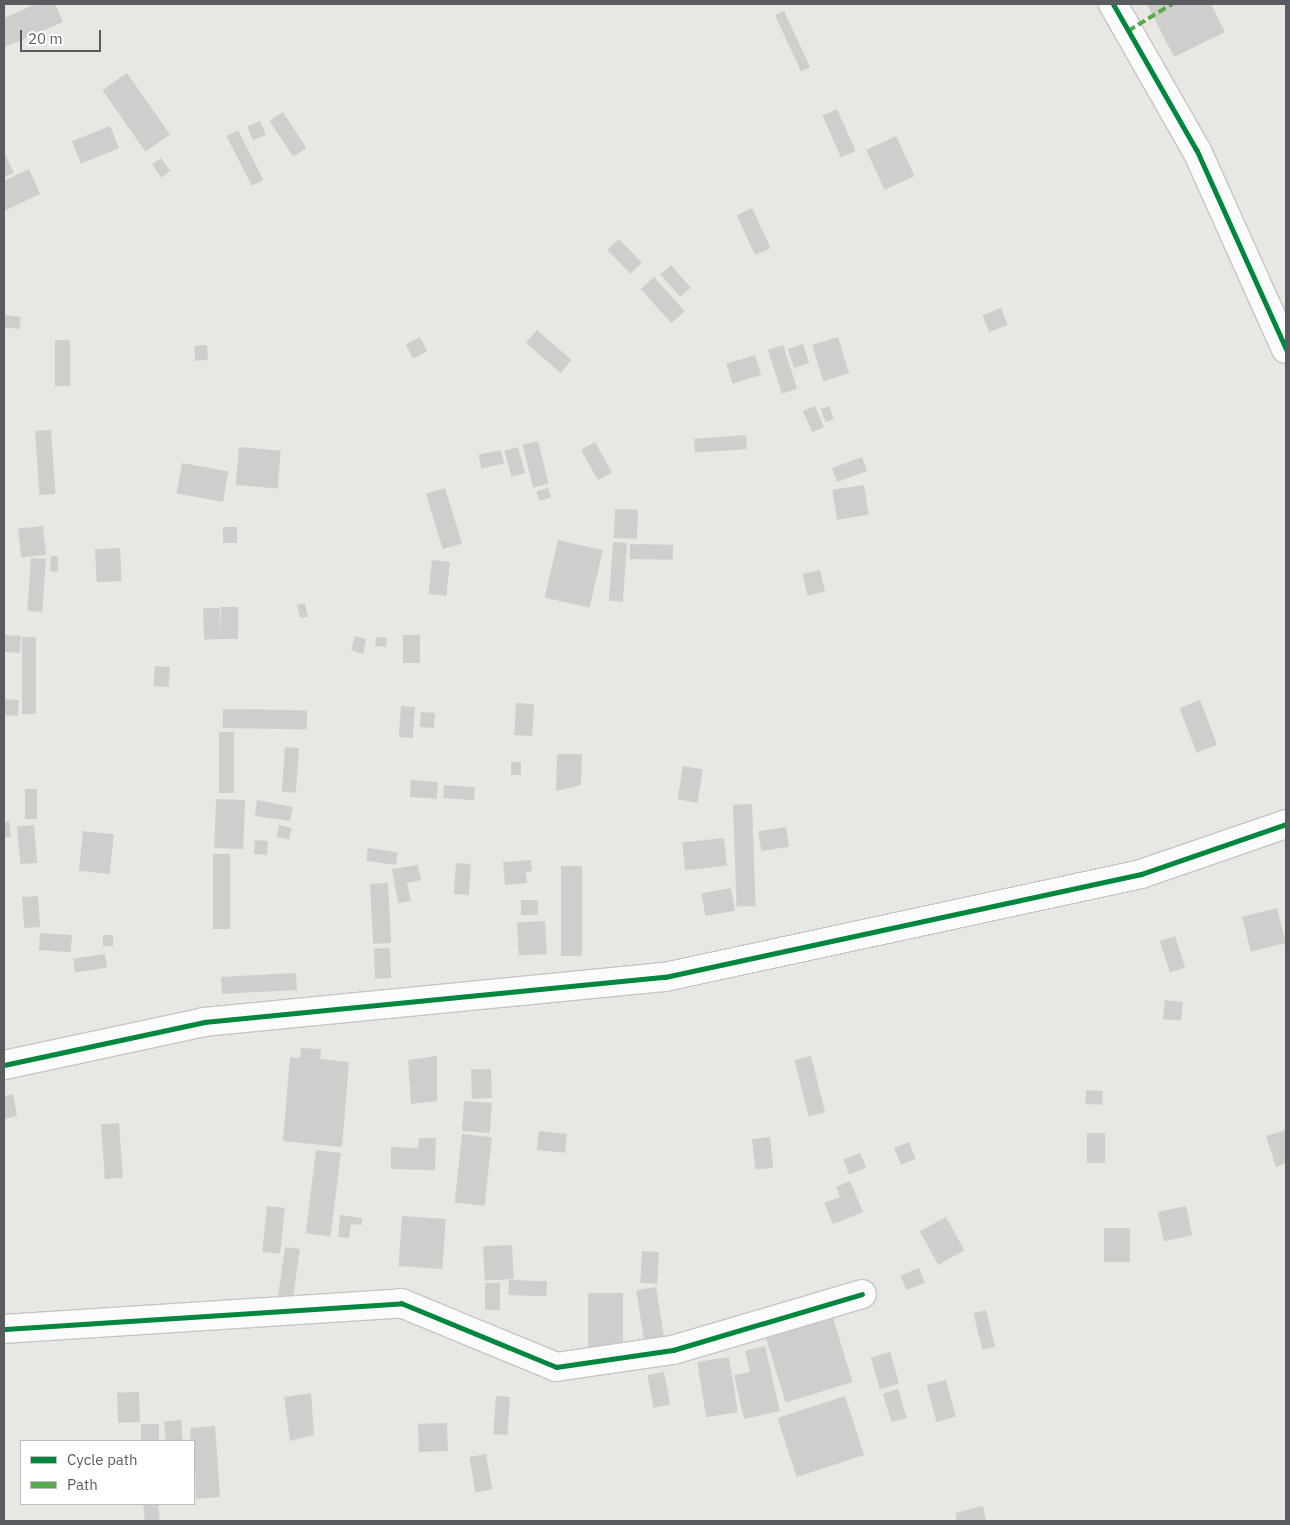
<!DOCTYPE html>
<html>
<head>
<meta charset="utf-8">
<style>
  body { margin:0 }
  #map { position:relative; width:1290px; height:1525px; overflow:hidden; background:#e8e7e2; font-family:"IBM Plex Sans",sans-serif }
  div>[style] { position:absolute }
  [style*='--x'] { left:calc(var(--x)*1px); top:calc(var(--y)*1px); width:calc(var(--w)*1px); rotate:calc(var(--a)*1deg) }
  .building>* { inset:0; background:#d0cecc; transform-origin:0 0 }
  .roads { filter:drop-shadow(1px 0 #c5c5c4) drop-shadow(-1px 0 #c5c5c4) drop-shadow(0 1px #c5c5c4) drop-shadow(0 -1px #c5c5c4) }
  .minor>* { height:28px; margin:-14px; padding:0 14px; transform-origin:14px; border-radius:14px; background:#fcfbfb }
  .quiet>* { height:4px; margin-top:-2px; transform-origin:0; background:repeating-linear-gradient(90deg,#58ab4b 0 8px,transparent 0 12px) }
  .cycleway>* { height:5px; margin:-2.5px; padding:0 2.5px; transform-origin:2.5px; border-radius:2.5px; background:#00873e }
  span { translate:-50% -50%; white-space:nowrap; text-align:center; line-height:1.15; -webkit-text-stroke:4px #fff; paint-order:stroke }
  .frame { position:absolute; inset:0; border:5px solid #585c60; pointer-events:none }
  .legend { position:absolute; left:20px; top:1440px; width:175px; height:65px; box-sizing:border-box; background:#fff; border:1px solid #bcbebf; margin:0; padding:6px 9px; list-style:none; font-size:15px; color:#585c60 }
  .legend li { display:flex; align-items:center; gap:10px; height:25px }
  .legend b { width:25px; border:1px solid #bcbebf }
  .scale { position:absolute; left:20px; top:30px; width:81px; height:22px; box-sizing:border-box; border:2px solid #585c60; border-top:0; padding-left:6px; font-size:15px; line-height:18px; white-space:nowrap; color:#585c60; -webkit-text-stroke:4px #fff; paint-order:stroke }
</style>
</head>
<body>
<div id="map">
  <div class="building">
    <div style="clip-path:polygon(36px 4px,55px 4px,63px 22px,5px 47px,4px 18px)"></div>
    <div style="clip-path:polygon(1147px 4px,1211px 4px,1225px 32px,1174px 57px)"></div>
    <div style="left:784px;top:11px;width:62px;height:10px;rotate:65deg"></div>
    <div style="left:127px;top:73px;width:75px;height:30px;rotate:55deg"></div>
    <div style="left:837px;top:109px;width:46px;height:16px;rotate:66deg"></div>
    <div style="left:283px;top:112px;width:43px;height:16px;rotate:57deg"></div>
    <div style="left:260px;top:121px;width:15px;height:14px;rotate:67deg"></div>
    <div style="left:110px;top:126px;width:24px;height:41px;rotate:68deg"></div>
    <div style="left:238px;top:130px;width:56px;height:13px;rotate:63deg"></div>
    <div style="left:896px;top:136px;width:44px;height:33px;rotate:65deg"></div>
    <div style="clip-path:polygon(4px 152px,14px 173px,4px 177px)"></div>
    <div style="left:161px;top:158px;width:16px;height:11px;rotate:55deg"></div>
    <div style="clip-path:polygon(29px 169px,40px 194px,4px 211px,4px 181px)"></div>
    <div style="left:752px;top:208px;width:44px;height:17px;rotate:65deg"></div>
    <div style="left:619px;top:239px;width:33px;height:16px;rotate:46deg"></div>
    <div style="left:671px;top:265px;width:30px;height:14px;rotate:49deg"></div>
    <div style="left:654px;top:277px;width:46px;height:18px;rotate:48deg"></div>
    <div style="left:1001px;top:308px;width:18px;height:20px;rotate:68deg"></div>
    <div style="left:4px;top:315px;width:17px;height:12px;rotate:7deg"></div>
    <div style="left:537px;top:330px;width:46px;height:17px;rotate:41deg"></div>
    <div style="left:420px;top:337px;width:16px;height:16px;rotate:63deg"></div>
    <div style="left:838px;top:337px;width:38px;height:27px;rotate:73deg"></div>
    <div style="left:55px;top:340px;width:15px;height:46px"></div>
    <div style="left:803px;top:344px;width:20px;height:16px;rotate:72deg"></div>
    <div style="left:207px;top:345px;width:15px;height:13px;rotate:86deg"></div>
    <div style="left:783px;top:345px;width:46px;height:16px;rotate:72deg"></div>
    <div style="left:755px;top:355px;width:21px;height:30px;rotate:73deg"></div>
    <div style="left:815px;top:406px;width:23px;height:13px;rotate:67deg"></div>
    <div style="left:829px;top:406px;width:14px;height:9px;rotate:69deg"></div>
    <div style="left:51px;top:430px;width:64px;height:16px;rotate:86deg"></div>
    <div style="left:746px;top:435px;width:14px;height:52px;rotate:86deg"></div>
    <div style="left:538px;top:441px;width:44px;height:16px;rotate:76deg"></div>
    <div style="left:595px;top:442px;width:35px;height:16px;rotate:61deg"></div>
    <div style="left:239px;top:447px;width:42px;height:38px;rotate:5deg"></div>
    <div style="left:518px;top:447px;width:27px;height:14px;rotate:75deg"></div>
    <div style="left:501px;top:450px;width:14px;height:23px;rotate:78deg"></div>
    <div style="left:862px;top:457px;width:15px;height:32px;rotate:70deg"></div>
    <div style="left:182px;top:463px;width:47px;height:31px;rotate:10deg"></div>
    <div style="left:864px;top:485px;width:30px;height:32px;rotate:81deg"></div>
    <div style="left:445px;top:488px;width:58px;height:20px;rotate:73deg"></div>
    <div style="left:548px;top:488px;width:10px;height:12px;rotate:73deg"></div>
    <div style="left:615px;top:509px;width:23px;height:29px;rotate:2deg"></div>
    <div style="left:43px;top:526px;width:29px;height:25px;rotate:84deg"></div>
    <div style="left:223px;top:527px;width:14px;height:16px"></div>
    <div style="left:558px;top:540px;width:46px;height:59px;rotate:13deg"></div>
    <div style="left:613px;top:542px;width:14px;height:59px;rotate:4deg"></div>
    <div style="left:630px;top:544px;width:43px;height:15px;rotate:1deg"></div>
    <div style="left:120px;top:548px;width:33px;height:25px;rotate:87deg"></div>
    <div style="clip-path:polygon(51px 556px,58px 556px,58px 572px,50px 571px)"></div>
    <div style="left:31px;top:558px;width:15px;height:53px;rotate:4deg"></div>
    <div style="left:432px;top:560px;width:18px;height:34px;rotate:6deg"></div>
    <div style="left:820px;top:570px;width:22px;height:18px;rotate:77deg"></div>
    <div style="left:305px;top:603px;width:14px;height:8px;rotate:78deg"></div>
    <div style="left:221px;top:607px;width:17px;height:32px"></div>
    <div style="left:220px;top:608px;width:31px;height:17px;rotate:88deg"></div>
    <div style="left:4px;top:635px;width:17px;height:17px;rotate:3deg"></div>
    <div style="left:403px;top:635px;width:17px;height:28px"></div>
    <div style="clip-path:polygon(355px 636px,366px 639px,363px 654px,351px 650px)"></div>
    <div style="left:22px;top:637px;width:14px;height:77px"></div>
    <div style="left:376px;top:637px;width:11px;height:9px;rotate:5deg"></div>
    <div style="left:155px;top:666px;width:15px;height:20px;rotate:4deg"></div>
    <div style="left:4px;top:699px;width:15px;height:16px;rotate:4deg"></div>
    <div style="left:1200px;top:700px;width:48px;height:22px;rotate:69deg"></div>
    <div style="left:516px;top:703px;width:18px;height:32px;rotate:3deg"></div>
    <div style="left:401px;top:706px;width:14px;height:31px;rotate:4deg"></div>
    <div style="left:223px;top:709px;width:84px;height:19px;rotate:1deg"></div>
    <div style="left:421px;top:712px;width:14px;height:15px;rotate:4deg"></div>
    <div style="left:219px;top:732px;width:15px;height:61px"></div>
    <div style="left:285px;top:747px;width:14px;height:45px;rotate:4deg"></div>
    <div style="clip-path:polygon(557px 754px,582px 754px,581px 785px,556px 791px)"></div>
    <div style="left:511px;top:762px;width:10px;height:13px"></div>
    <div style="left:683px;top:766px;width:20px;height:34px;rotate:9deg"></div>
    <div style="left:411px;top:780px;width:27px;height:17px;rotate:4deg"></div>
    <div style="left:444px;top:785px;width:31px;height:13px;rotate:4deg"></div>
    <div style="left:25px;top:789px;width:12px;height:30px"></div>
    <div style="left:216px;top:799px;width:29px;height:49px;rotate:2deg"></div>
    <div style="clip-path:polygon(257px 800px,293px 807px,290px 821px,255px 816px)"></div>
    <div style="left:752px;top:804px;width:102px;height:19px;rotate:88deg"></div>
    <div style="clip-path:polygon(9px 821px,11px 837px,4px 837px,4px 822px)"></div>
    <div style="left:34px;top:825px;width:38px;height:17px;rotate:85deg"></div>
    <div style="left:279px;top:825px;width:13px;height:12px;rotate:13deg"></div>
    <div style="left:786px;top:827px;width:20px;height:28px;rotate:81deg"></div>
    <div style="left:83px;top:831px;width:31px;height:40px;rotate:6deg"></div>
    <div style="left:724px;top:838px;width:28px;height:42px;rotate:84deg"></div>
    <div style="left:255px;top:840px;width:13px;height:14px;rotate:4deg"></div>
    <div style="left:368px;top:848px;width:30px;height:13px;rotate:8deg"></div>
    <div style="left:213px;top:854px;width:17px;height:75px"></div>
    <div style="clip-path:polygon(531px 860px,532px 871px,526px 872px,527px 883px,505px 885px,503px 862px)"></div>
    <div style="left:456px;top:863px;width:15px;height:31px;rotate:4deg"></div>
    <div style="clip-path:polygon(418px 865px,421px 880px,407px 883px,411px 901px,398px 903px,392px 869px)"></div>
    <div style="left:561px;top:866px;width:21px;height:90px"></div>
    <div style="left:388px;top:883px;width:60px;height:18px;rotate:87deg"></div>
    <div style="left:731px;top:888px;width:23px;height:30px;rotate:80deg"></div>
    <div style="left:38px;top:896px;width:31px;height:16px;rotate:86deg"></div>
    <div style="left:521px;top:900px;width:17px;height:15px"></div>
    <div style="left:1277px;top:908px;width:36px;height:36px;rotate:76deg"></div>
    <div style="left:545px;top:921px;width:33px;height:28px;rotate:87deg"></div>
    <div style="left:40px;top:933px;width:32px;height:17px;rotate:4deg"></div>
    <div style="left:103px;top:935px;width:10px;height:11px"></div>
    <div style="left:1175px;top:936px;width:33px;height:16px;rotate:72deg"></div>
    <div style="left:390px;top:948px;width:30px;height:16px;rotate:88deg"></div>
    <div style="left:105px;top:954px;width:14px;height:32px;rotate:82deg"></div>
    <div style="left:296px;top:973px;width:17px;height:75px;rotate:87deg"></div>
    <div style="left:1165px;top:1000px;width:18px;height:19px;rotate:6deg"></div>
    <div style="clip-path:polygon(301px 1048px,321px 1049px,320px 1059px,349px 1062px,342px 1147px,283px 1141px,290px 1057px,300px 1058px)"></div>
    <div style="clip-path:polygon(437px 1056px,437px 1101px,411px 1104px,408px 1060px)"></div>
    <div style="left:811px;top:1056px;width:58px;height:17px;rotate:76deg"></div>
    <div style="left:491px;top:1069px;width:29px;height:20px;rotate:88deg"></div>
    <div style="left:1086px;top:1090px;width:17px;height:14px;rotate:3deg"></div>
    <div style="clip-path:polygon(13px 1094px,17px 1116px,4px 1119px,4px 1096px)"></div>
    <div style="left:464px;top:1101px;width:28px;height:30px;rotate:4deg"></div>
    <div style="left:119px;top:1123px;width:55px;height:18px;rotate:86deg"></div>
    <div style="clip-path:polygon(1286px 1130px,1286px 1163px,1276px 1167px,1266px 1136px)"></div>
    <div style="left:539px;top:1131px;width:28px;height:19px;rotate:6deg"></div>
    <div style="left:1087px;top:1133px;width:18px;height:30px"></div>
    <div style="left:462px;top:1134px;width:30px;height:69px;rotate:6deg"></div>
    <div style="left:770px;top:1137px;width:31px;height:18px;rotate:84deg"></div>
    <div style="clip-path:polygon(419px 1138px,436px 1138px,435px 1170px,391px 1169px,391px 1147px,418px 1148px)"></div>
    <div style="left:909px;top:1142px;width:18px;height:16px;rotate:68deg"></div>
    <div style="left:316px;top:1150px;width:25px;height:84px;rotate:7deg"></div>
    <div style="left:860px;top:1153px;width:16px;height:18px;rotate:68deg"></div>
    <div style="clip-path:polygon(850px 1181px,863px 1212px,833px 1224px,824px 1203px,840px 1197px,836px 1187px)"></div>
    <div style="left:267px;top:1206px;width:18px;height:46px;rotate:6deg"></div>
    <div style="left:1186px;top:1206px;width:30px;height:29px;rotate:78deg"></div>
    <div style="clip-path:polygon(340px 1215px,362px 1218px,362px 1225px,351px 1224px,349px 1238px,338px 1237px)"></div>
    <div style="left:402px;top:1216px;width:44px;height:50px;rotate:4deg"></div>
    <div style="left:946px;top:1217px;width:38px;height:30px;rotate:61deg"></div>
    <div style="left:1104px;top:1228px;width:26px;height:34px"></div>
    <div style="left:512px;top:1245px;width:34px;height:29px;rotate:87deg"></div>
    <div style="left:285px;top:1247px;width:15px;height:56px;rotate:8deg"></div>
    <div style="left:642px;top:1251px;width:17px;height:32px;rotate:3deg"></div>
    <div style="left:919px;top:1268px;width:16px;height:20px;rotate:68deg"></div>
    <div style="left:509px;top:1280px;width:38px;height:15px;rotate:2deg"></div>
    <div style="left:485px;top:1283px;width:15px;height:27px"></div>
    <div style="left:656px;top:1287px;width:52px;height:20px;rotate:81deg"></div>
    <div style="left:588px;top:1293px;width:35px;height:55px"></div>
    <div style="left:986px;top:1310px;width:38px;height:13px;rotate:76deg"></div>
    <div style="left:833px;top:1318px;width:67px;height:70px;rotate:73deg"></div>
    <div style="clip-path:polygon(765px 1346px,780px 1411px,744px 1419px,734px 1375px,750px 1372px,745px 1351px)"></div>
    <div style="left:890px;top:1352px;width:33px;height:20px;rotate:74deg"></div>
    <div style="left:729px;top:1357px;width:56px;height:32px;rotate:81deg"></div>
    <div style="left:664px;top:1372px;width:33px;height:17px;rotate:79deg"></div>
    <div style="left:946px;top:1380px;width:38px;height:20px;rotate:75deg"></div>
    <div style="left:898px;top:1389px;width:30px;height:16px;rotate:73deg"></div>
    <div style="left:139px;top:1392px;width:30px;height:22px;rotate:88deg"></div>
    <div style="clip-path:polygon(311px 1393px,314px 1435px,290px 1441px,284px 1397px)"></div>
    <div style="left:496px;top:1396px;width:14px;height:38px;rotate:4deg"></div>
    <div style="left:845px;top:1396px;width:62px;height:71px;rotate:72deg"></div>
    <div style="left:181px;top:1420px;width:21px;height:17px;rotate:85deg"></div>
    <div style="left:447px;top:1423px;width:28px;height:29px;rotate:88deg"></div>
    <div style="left:141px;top:1424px;width:18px;height:17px"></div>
    <div style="clip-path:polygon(215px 1426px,220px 1497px,196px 1499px,194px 1441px,191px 1441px,190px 1428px)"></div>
    <div style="left:486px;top:1454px;width:36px;height:17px;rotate:80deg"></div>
    <div style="clip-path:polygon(143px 1504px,158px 1504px,160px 1521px,145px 1521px)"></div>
    <div style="clip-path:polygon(983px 1506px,986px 1521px,957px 1521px,955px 1513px)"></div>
  </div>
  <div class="roads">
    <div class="minor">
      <div style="--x:1113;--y:4;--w:169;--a:60.3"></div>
      <div style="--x:1197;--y:151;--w:217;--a:65.8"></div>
      <div style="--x:4;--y:1065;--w:205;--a:-12.1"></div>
      <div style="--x:204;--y:1022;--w:463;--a:-5.6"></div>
      <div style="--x:665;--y:977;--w:487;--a:-12.2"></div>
      <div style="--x:1141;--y:874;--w:153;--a:-19"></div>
      <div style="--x:4;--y:1329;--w:398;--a:-3.7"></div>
      <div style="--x:401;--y:1303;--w:168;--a:22.4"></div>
      <div style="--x:556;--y:1367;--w:118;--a:-8.3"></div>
      <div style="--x:673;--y:1350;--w:197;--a:-16.5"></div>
    </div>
  </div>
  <div class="quiet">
    <div style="--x:1128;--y:31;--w:52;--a:-31.5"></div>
  </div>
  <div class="cycleway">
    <div style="--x:1113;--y:4;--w:169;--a:60.3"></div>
    <div style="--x:1197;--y:151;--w:217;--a:65.8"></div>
    <div style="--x:4;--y:1065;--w:205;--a:-12.1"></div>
    <div style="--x:204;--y:1022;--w:463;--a:-5.6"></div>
    <div style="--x:665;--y:977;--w:487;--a:-12.2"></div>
    <div style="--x:1141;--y:874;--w:153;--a:-19"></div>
    <div style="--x:4;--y:1329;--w:398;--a:-3.7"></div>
    <div style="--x:401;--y:1303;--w:168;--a:22.4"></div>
    <div style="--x:556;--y:1367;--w:118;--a:-8.3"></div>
    <div style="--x:673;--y:1350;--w:197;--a:-16.5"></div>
  </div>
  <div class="frame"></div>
  <ul class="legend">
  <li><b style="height:6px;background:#00873e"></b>Cycle path</li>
  <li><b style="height:6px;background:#58ab4b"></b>Path</li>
  </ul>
  <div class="scale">20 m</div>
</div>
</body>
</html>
